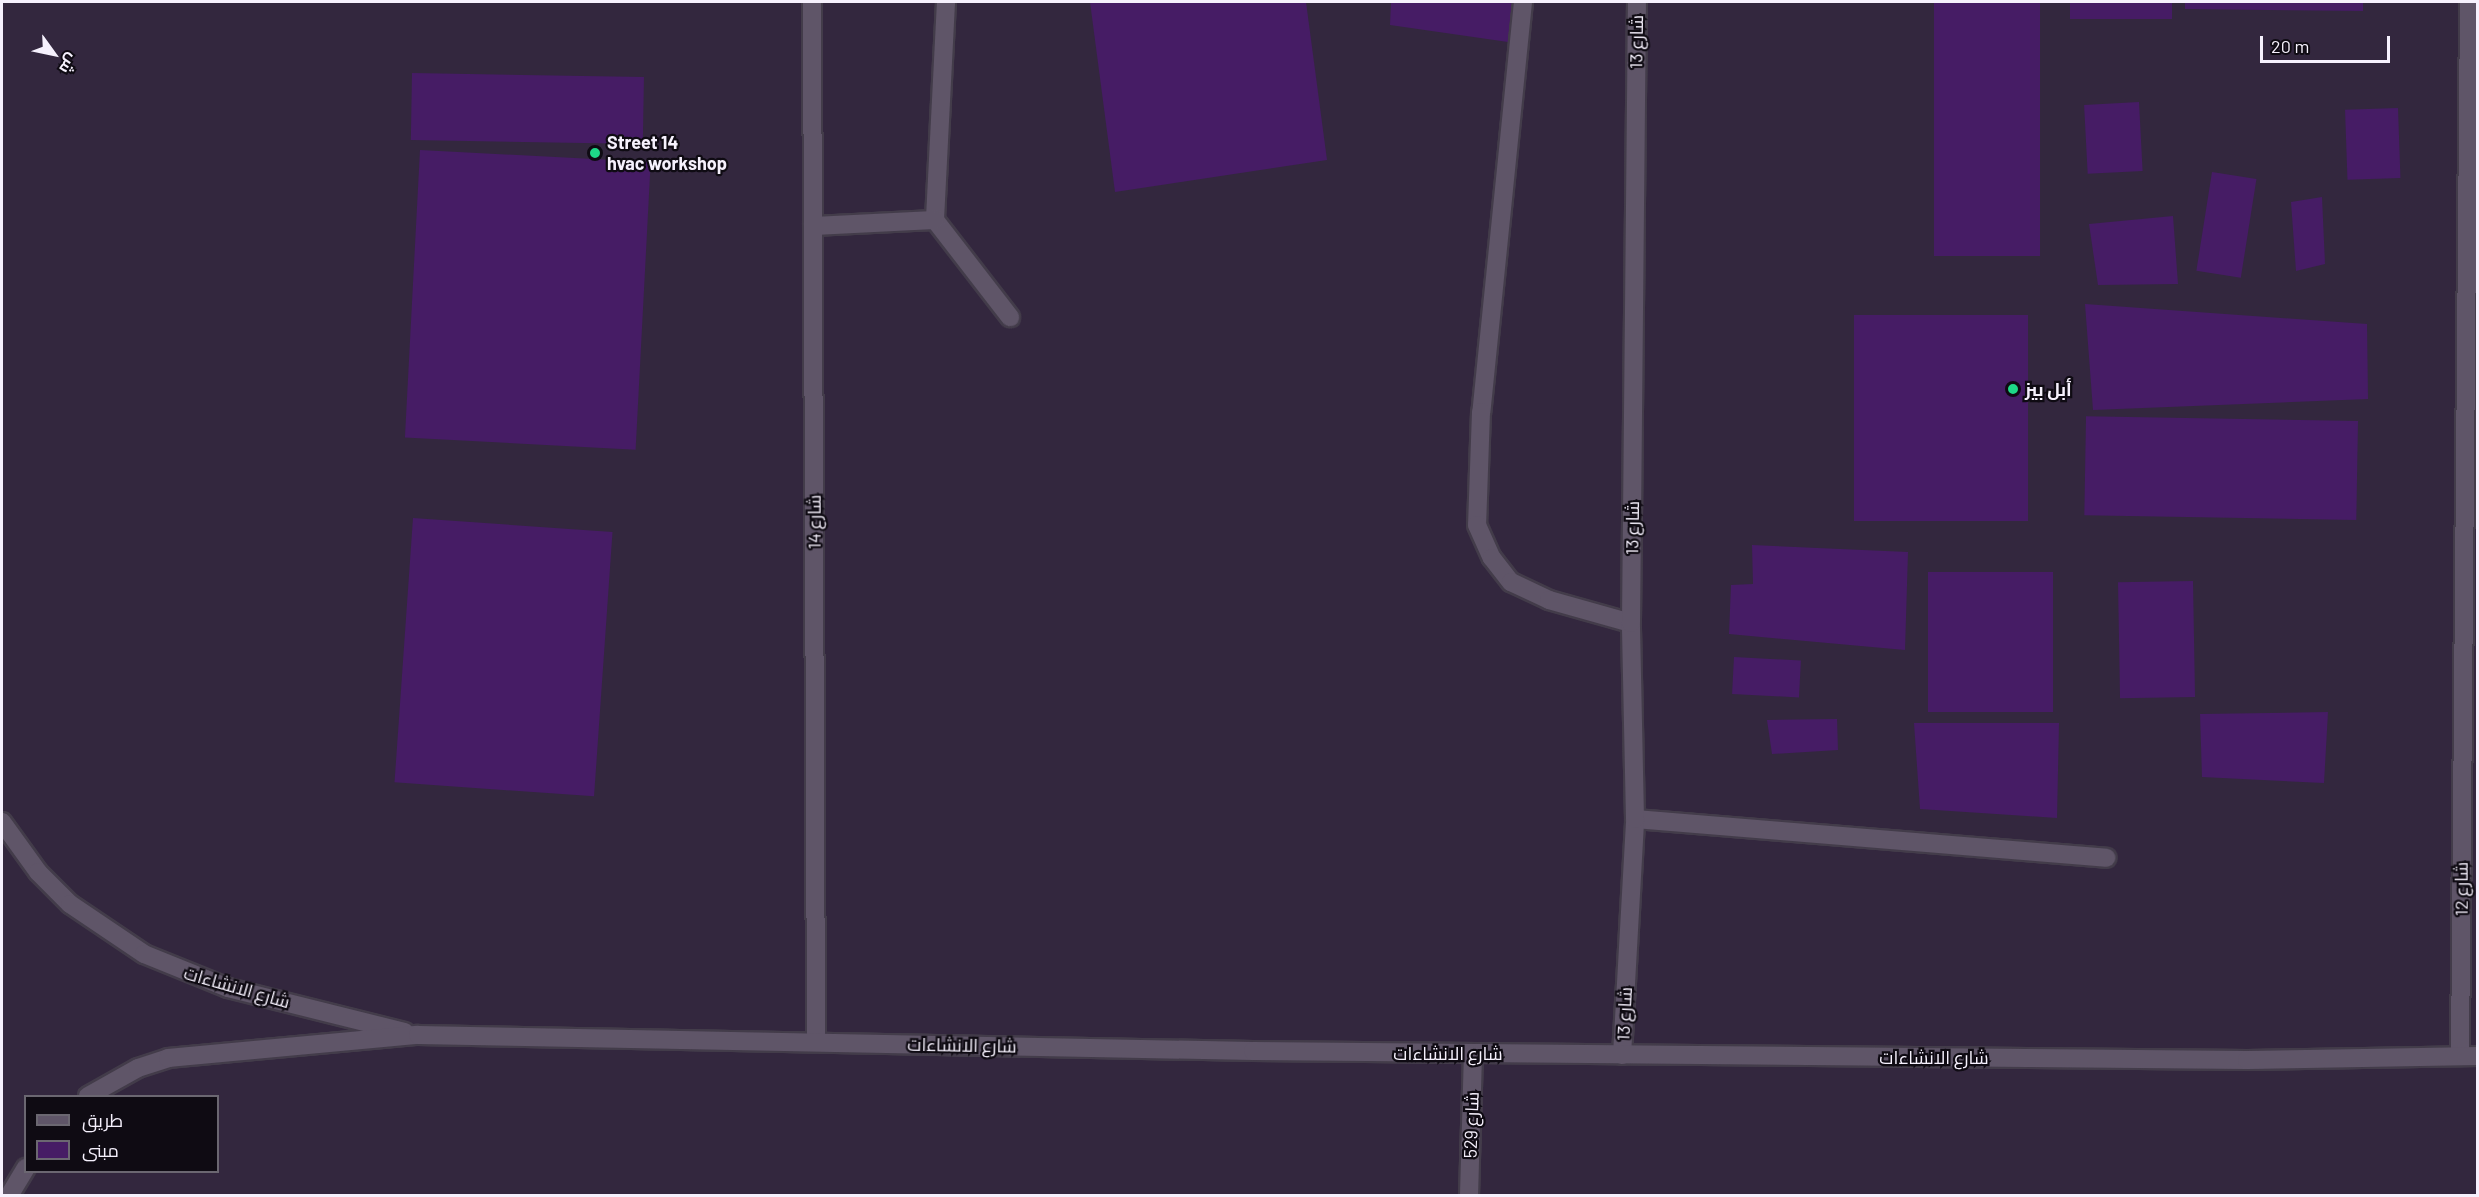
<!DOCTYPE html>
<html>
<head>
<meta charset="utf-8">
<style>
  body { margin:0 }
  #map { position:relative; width:2479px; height:1197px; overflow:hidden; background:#282031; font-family:Barlow,Cairo,sans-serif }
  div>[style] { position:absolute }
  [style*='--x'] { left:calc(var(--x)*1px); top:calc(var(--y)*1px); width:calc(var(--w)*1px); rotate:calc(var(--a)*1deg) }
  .built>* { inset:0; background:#33273e }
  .building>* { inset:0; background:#461c65; transform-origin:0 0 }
  .roads { filter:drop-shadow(2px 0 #433c4a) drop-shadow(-2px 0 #433c4a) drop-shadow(0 2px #433c4a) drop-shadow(0 -2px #433c4a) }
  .lane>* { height:18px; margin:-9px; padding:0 9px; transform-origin:9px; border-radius:9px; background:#5f5568 }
  .street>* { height:18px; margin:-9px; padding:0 9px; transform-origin:9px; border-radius:9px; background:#5f5568 }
  .dots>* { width:16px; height:16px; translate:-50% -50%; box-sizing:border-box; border:3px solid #0f0b13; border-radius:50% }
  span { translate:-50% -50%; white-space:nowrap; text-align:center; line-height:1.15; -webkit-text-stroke:4.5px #0f0b13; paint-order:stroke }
  .street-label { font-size:18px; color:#f6f1fd }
  .poi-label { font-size:18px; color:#f6f1fd; font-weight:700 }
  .left { translate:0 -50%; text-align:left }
  .frame { position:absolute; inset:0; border:3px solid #f6f1fd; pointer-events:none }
  .legend { position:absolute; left:24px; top:1095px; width:195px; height:78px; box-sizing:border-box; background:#0f0b13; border:2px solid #6b6771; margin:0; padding:8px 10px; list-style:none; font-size:18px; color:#f6f1fd }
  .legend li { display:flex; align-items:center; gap:12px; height:30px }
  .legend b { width:30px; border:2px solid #6b6771 }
  .north { position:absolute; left:24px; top:24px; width:60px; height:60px; -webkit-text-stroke:4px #0f0b13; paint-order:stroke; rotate:123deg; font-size:16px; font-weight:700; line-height:24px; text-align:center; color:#f6f1fd }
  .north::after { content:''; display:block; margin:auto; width:21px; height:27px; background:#f6f1fd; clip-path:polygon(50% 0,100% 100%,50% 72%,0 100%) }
  .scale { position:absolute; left:2260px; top:36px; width:130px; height:27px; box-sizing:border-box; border:3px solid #f6f1fd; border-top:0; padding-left:8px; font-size:18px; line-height:21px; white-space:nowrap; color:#f6f1fd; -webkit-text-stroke:4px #0f0b13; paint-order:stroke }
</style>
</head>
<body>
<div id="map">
  <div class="built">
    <div style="clip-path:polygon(evenodd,2px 2px,2477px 2px,2477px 1195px,2px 1196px,2px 2px,26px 1096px,218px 1096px,218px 1172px,26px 1172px,26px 1096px)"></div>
  </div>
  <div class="building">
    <div style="clip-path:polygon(1090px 2px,1306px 2px,1327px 160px,1115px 192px)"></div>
    <div style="clip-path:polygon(1391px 2px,1518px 2px,1508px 42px,1390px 25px)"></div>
    <div style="left:1934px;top:2px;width:106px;height:254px"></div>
    <div style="left:2070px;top:2px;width:102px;height:17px"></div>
    <div style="clip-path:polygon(2185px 2px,2363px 2px,2363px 11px,2185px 9px)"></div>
    <div style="left:412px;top:73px;width:232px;height:67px;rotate:1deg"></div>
    <div style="left:2139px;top:102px;width:69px;height:55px;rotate:87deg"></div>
    <div style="left:2398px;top:108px;width:70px;height:53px;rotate:88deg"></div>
    <div style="left:420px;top:150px;width:231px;height:288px;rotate:3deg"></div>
    <div style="left:2212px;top:172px;width:45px;height:100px;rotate:9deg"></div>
    <div style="clip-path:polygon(2322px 197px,2325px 264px,2296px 271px,2291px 202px)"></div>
    <div style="clip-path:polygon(2173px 216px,2178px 284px,2098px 285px,2089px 224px)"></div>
    <div style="clip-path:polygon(2085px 304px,2367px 324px,2368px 399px,2093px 410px)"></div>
    <div style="left:2028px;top:315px;width:206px;height:174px;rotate:90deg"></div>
    <div style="left:2358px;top:421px;width:99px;height:272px;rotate:91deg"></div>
    <div style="left:413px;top:518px;width:200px;height:265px;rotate:4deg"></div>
    <div style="clip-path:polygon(1752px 545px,1908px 552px,1905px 650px,1729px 634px,1731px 585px,1753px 584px)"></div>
    <div style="left:1928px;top:572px;width:125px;height:140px"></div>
    <div style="left:2193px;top:581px;width:116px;height:75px;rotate:89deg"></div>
    <div style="left:1734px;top:657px;width:67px;height:37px;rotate:3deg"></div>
    <div style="clip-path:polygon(2328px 712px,2324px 783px,2202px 777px,2200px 714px)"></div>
    <div style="clip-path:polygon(1837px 719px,1838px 750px,1772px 754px,1767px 720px)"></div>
    <div style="clip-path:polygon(1914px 723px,2059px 723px,2057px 818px,1920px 809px)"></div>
  </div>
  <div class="roads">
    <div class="lane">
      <div style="--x:946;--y:2;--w:218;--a:92.9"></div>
      <div style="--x:935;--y:220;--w:123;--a:52.3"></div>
      <div style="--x:1523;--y:2;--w:412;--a:95.8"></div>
      <div style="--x:1481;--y:412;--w:113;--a:92"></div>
      <div style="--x:1477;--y:525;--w:36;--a:66"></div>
      <div style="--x:1492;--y:558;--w:31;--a:52"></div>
      <div style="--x:1511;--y:582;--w:42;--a:25.3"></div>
      <div style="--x:1549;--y:600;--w:85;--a:15.7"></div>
      <div style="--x:813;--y:226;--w:122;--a:-2.8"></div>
      <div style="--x:1635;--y:819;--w:473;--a:4.7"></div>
    </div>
    <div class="street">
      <div style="--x:812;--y:2;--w:1040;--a:89.78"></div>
      <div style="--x:2;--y:822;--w:62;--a:54.2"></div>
      <div style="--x:38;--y:872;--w:45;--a:45"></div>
      <div style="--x:70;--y:904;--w:89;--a:34"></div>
      <div style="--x:144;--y:954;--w:91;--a:22"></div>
      <div style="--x:228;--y:988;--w:182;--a:14"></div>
      <div style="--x:1622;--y:1055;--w:236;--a:-86.8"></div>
      <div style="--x:1635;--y:819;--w:196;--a:-91.2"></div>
      <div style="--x:1631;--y:623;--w:621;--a:-89.45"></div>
      <div style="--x:2460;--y:1056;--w:1054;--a:-89.51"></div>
      <div style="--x:88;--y:1096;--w:57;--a:-29.2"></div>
      <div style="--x:138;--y:1068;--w:32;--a:-18"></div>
      <div style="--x:168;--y:1058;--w:251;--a:-5.3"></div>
      <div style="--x:418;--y:1035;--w:835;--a:1.1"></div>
      <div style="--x:1253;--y:1051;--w:994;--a:0.52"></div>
      <div style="--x:2247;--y:1060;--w:231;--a:-1"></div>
      <div style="--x:9;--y:1196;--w:33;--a:-59"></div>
      <div style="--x:1469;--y:1196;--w:142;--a:-88.4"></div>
    </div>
  </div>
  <div class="dots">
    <div style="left:595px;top:153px;background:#1ed888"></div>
    <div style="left:2013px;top:389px;background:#1ed888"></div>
  </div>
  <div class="street-label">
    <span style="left:1636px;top:42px;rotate:-89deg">شارع 13</span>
    <span style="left:814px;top:522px;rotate:-90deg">شارع 14</span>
    <span style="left:1632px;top:528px;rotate:-89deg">شارع 13</span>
    <span style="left:2461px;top:889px;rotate:-90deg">شارع 12</span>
    <span style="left:237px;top:987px;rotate:16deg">شارع الانشاءات</span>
    <span style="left:1624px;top:1014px;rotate:-87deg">شارع 13</span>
    <span style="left:962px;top:1045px;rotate:1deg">شارع الانشاءات</span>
    <span style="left:1448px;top:1053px">شارع الانشاءات</span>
    <span style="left:1934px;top:1057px">شارع الانشاءات</span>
    <span style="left:1471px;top:1125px;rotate:-88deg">شارع 529</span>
  </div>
  <div class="poi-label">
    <span class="left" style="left:607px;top:153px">Street 14<br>hvac workshop</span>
    <span class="left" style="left:2025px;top:389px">أبل بيز</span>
  </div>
  <div class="frame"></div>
  <ul class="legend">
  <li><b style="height:8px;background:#5f5568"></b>طريق</li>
  <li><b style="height:16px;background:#461c65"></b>مبنى</li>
  </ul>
  <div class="north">ش</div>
  <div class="scale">20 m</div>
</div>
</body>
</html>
